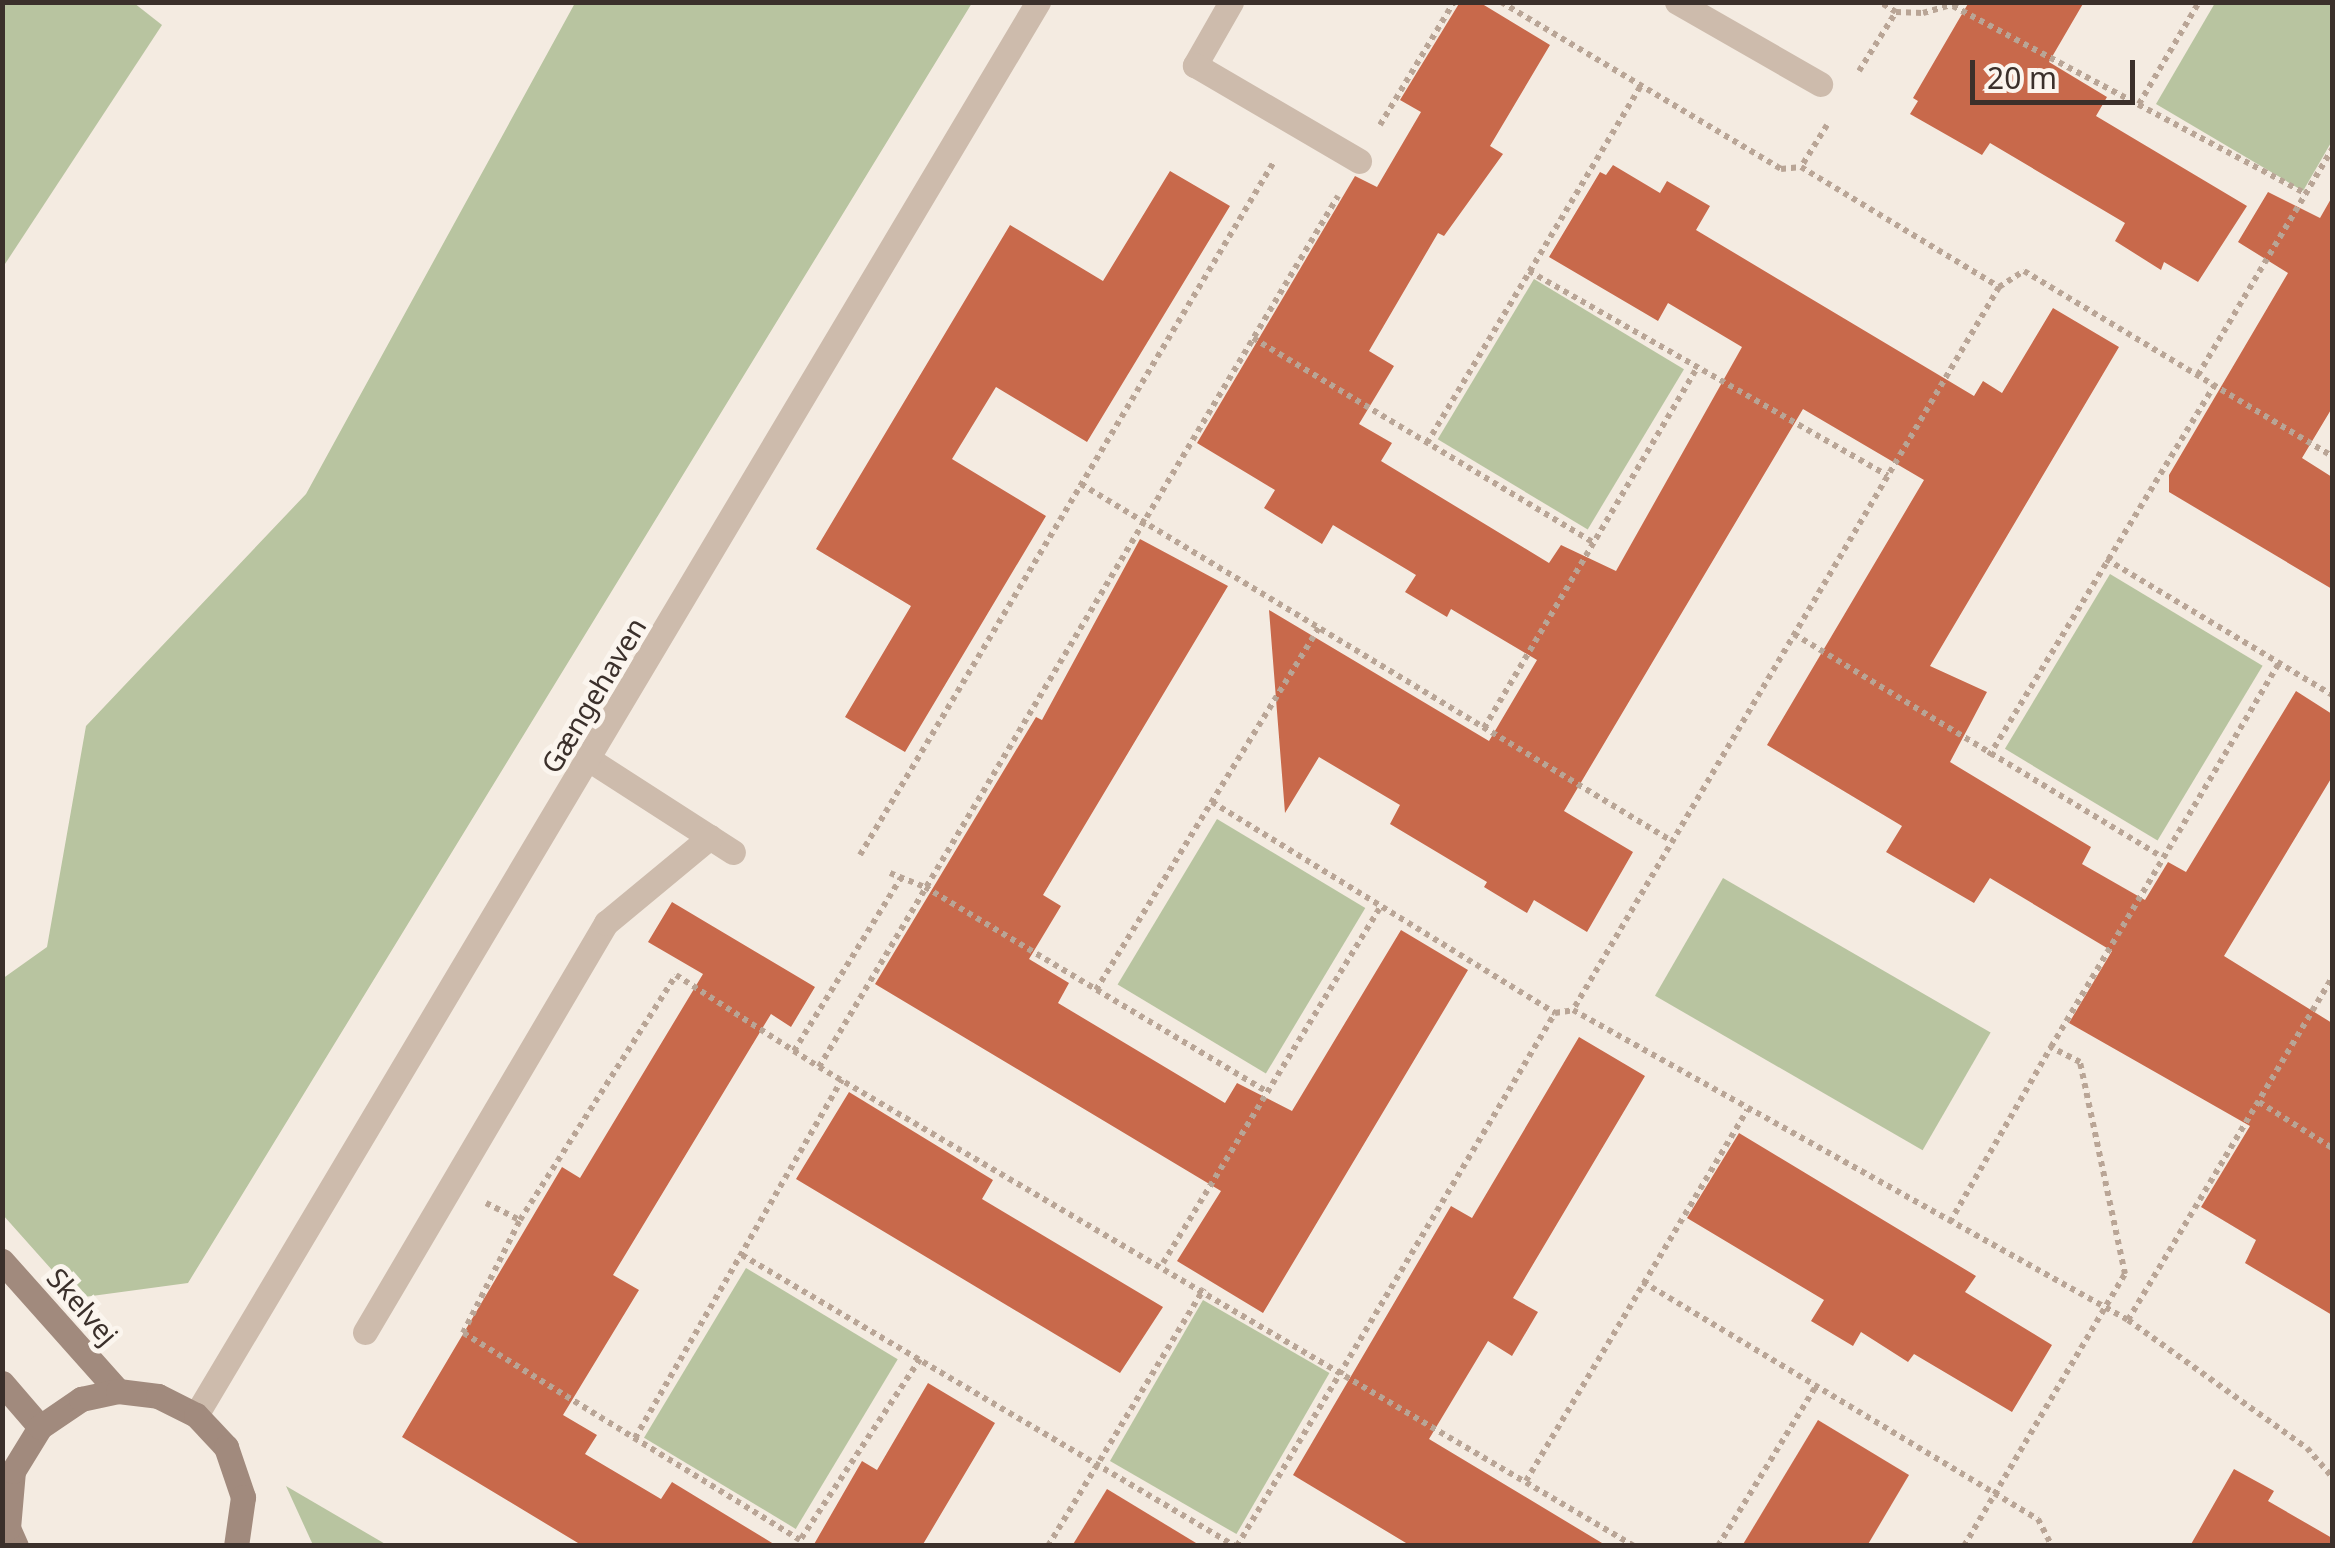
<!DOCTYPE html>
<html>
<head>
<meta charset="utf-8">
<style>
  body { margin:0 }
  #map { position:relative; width:2335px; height:1548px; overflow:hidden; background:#f4ebe1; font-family:"Noto Sans",sans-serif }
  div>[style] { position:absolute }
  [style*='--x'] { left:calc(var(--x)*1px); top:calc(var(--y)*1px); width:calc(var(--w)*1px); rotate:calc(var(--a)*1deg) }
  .green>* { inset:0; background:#b8c4a0; transform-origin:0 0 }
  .building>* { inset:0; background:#c8694b }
  .path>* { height:6px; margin-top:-3px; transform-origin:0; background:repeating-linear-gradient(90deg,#b9a596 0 5px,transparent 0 10px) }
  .lane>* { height:25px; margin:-12.5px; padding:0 12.5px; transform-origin:12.5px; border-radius:12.5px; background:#cdbbac }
  .street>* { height:25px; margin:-12.5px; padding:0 12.5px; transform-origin:12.5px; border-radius:12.5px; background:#cdbbac }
  .secondary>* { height:25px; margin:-12.5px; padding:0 12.5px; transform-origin:12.5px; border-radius:12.5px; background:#a18a7d }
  span { translate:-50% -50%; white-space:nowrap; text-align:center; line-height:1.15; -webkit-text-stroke:10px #fbf5ee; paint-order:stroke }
  .street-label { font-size:28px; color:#3b302b }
  .frame { position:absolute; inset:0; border:5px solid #3b302b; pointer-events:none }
  .scale { position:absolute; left:1970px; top:60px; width:165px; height:45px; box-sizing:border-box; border:5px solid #3b302b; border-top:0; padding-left:12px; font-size:30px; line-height:35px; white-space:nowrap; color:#3b302b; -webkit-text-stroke:8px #fbf5ee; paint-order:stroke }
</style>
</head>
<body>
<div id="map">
  <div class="green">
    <div style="clip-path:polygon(3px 2px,134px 3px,162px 25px,3px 267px)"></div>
    <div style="clip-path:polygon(575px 3px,972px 3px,188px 1283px,77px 1298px,3px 1215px,2px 979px,47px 947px,86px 726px,306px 494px)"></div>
    <div style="clip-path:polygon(2215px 3px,2332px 3px,2332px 141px,2303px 191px,2156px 104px)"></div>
    <div style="left:1534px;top:279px;width:175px;height:187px;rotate:31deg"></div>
    <div style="left:2110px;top:574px;width:178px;height:204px;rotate:31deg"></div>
    <div style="left:1217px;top:819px;width:173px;height:193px;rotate:31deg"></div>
    <div style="left:1723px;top:878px;width:309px;height:136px;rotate:30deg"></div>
    <div style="left:746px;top:1268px;width:177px;height:198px;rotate:31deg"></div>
    <div style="left:1203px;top:1300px;width:146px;height:186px;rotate:30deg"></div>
    <div style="clip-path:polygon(286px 1486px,387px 1545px,313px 1545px)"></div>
  </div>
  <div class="building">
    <div style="clip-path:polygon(1460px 2px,1479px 2px,1550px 45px,1490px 146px,1503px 154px,1444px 236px,1438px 233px,1369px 351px,1394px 366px,1359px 424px,1392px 443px,1381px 461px,1549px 563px,1561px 545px,1616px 571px,1742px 347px,1668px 303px,1658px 321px,1549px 257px,1600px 172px,1606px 175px,1613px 165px,1660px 193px,1667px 181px,1710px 206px,1696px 230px,1974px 396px,1983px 381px,2002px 393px,2053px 308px,2119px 347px,1930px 666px,1987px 692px,1950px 762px,2091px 847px,2082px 864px,2145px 900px,2168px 862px,2186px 872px,2296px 691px,2332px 714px,2332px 777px,2224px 956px,2332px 1023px,2332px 1315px,2245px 1263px,2256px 1240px,2201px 1207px,2250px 1126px,2069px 1023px,2112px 951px,1990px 878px,1974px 903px,1886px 852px,1902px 826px,1767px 745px,1924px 480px,1803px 409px,1564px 811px,1633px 852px,1587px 932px,1534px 900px,1527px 913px,1484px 887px,1487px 882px,1390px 824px,1400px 805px,1319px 757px,1285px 813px,1269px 610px,1489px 741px,1537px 660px,1451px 609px,1447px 617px,1405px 592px,1416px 575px,1333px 525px,1322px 544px,1264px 508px,1275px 490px,1197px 443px,1355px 176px,1377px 187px,1421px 112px,1400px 100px)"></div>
    <div style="clip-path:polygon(1969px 2px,2084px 2px,2049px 62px,2107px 97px,2096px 116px,2247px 206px,2198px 282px,2164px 262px,2161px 270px,2115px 241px,2125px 223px,1990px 143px,1982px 155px,1910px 114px,1918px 101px,1913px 98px)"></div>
    <div style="clip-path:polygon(1170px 171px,1230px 206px,1087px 442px,996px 387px,952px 459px,1046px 516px,905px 752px,845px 717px,911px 606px,816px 549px,1010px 225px,1103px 281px)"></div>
    <div style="clip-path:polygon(2268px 192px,2320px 218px,2332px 197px,2332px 408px,2302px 458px,2332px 477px,2332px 589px,2169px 492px,2169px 475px,2288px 273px,2238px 242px)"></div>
    <div style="clip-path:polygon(1140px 539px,1228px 586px,1043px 895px,1061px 906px,1029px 959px,1069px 983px,1058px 1003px,1225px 1103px,1237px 1083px,1292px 1111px,1401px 930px,1468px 970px,1263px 1313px,1177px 1261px,1221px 1191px,875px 984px,1036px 717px,1042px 720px)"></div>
    <div style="clip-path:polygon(672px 902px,815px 987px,791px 1027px,771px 1014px,613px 1275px,639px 1290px,563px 1415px,597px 1435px,585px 1454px,661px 1499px,672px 1482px,777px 1546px,583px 1546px,402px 1437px,562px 1167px,580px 1178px,703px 974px,648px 942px)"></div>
    <div style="clip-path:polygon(1579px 1037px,1645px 1076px,1513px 1298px,1538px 1312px,1512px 1356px,1488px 1341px,1429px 1439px,1607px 1546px,1411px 1546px,1293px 1475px,1451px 1206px,1472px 1218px)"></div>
    <div style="clip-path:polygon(849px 1092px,993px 1180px,982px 1199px,1163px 1307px,1120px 1373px,796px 1179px)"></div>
    <div style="clip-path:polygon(1739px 1133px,1976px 1276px,1965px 1292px,2052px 1345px,2012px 1412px,1914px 1354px,1908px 1362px,1861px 1332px,1853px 1346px,1811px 1321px,1824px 1300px,1687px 1218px)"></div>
    <div style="clip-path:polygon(928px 1383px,995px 1423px,922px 1546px,813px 1546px,862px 1461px,877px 1470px)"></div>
    <div style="clip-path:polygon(1818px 1420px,1909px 1475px,1867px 1546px,1742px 1546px)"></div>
    <div style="clip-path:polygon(2234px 1469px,2274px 1491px,2268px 1501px,2332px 1538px,2332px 1546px,2190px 1546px)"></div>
    <div style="clip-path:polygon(1107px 1489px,1201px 1546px,1072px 1546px)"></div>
  </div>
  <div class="path">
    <div style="--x:1501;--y:2;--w:326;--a:30.8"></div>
    <div style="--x:1781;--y:169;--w:20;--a:-6"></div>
    <div style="--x:1953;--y:6;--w:400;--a:28"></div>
    <div style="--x:1896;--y:12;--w:27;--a:2"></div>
    <div style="--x:1923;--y:13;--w:32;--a:-16"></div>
    <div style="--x:1859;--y:71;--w:70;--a:-57.9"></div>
    <div style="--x:1896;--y:12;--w:19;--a:-148"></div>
    <div style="--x:2139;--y:104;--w:118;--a:-59.5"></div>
    <div style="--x:1380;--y:125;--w:144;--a:-59"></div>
    <div style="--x:1827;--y:125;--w:49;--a:121.8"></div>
    <div style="--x:1801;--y:167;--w:232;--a:31.2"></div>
    <div style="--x:1999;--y:287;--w:839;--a:120.51"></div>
    <div style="--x:1573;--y:1010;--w:636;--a:29.19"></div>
    <div style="--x:2128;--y:1320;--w:220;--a:35.6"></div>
    <div style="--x:2307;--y:1448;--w:38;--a:49"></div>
    <div style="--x:1529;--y:271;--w:413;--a:29.7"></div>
    <div style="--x:1999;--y:287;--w:30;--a:-33"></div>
    <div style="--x:2024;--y:271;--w:359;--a:31"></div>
    <div style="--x:1253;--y:338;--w:398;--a:31"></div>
    <div style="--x:2198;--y:375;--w:263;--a:-59.3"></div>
    <div style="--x:1427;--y:443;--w:418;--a:-59.1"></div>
    <div style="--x:1081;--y:484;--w:688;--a:31.15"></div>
    <div style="--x:2106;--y:559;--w:264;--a:31"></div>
    <div style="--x:1794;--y:634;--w:428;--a:31.2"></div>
    <div style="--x:1484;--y:728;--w:418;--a:-59.4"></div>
    <div style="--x:1989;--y:756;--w:434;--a:-58.7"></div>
    <div style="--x:1212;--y:802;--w:403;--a:31.6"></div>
    <div style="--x:1555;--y:1013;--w:18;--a:-9"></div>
    <div style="--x:860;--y:855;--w:809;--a:-59.16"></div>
    <div style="--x:890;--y:873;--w:38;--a:22"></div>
    <div style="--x:925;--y:887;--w:397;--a:30.9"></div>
    <div style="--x:1096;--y:990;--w:425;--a:-58.4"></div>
    <div style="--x:794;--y:1051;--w:203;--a:-58.3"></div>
    <div style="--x:819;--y:1067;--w:1014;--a:-59.21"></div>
    <div style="--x:2259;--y:1102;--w:86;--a:32.2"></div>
    <div style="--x:486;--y:1203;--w:38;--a:27"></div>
    <div style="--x:1950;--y:1222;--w:202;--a:-60"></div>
    <div style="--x:742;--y:1255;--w:572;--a:30.55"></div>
    <div style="--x:1163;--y:1263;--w:418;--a:-58.6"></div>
    <div style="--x:1643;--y:1282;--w:461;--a:31"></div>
    <div style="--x:2038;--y:1519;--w:30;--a:63"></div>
    <div style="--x:2128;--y:1320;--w:398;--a:-59.2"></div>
    <div style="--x:920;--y:1359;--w:217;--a:123.5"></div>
    <div style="--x:800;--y:1540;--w:395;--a:-148.4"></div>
    <div style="--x:463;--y:1333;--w:127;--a:-63.2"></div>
    <div style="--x:520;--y:1220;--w:290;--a:-57.5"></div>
    <div style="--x:676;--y:975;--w:170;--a:32.8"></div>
    <div style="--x:819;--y:1067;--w:945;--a:30.44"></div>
    <div style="--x:635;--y:1438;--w:414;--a:-60"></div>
    <div style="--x:1526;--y:1481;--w:432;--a:-59.2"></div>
    <div style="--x:1048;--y:1546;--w:301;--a:-58.8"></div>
    <div style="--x:1237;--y:1546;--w:621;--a:-59.18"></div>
    <div style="--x:1718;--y:1546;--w:188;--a:-58.5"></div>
    <div style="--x:1964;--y:1546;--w:316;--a:-59.4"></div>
    <div style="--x:2125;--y:1274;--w:217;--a:-102"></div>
    <div style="--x:2080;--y:1062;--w:33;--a:-153"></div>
    <div style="--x:2051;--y:1047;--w:448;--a:-59.3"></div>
  </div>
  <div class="lane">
    <div style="--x:1231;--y:2;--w:73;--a:119.7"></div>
    <div style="--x:1195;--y:65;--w:190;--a:30.3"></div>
    <div style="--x:1677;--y:2;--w:165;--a:29.8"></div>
    <div style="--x:590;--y:760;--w:170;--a:32.8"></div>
    <div style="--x:365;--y:1332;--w:475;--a:-59.5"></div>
    <div style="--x:606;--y:923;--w:135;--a:-39.6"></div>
  </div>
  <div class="street">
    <div style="--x:196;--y:1415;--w:1645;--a:-59.21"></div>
  </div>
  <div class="secondary">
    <div style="--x:2;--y:1261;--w:174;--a:48.3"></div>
    <div style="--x:2;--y:1383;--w:58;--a:49.2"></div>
    <div style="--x:16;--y:1546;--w:20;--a:-114"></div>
    <div style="--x:8;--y:1528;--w:57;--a:-85"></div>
    <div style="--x:13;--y:1471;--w:52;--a:-58.5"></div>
    <div style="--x:40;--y:1427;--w:50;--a:-34.3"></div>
    <div style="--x:81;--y:1399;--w:38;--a:-12"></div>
    <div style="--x:118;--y:1391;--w:40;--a:7.1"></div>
    <div style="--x:158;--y:1396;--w:42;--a:26.6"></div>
    <div style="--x:196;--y:1415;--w:44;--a:46.8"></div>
    <div style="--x:226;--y:1447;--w:53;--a:71.2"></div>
    <div style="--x:243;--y:1497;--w:49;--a:98.1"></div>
  </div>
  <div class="street-label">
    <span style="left:593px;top:695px;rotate:-59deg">Gængehaven</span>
    <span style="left:83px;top:1306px;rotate:49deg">Skelvej</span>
  </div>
  <div class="frame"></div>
  <div class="scale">20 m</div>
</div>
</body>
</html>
